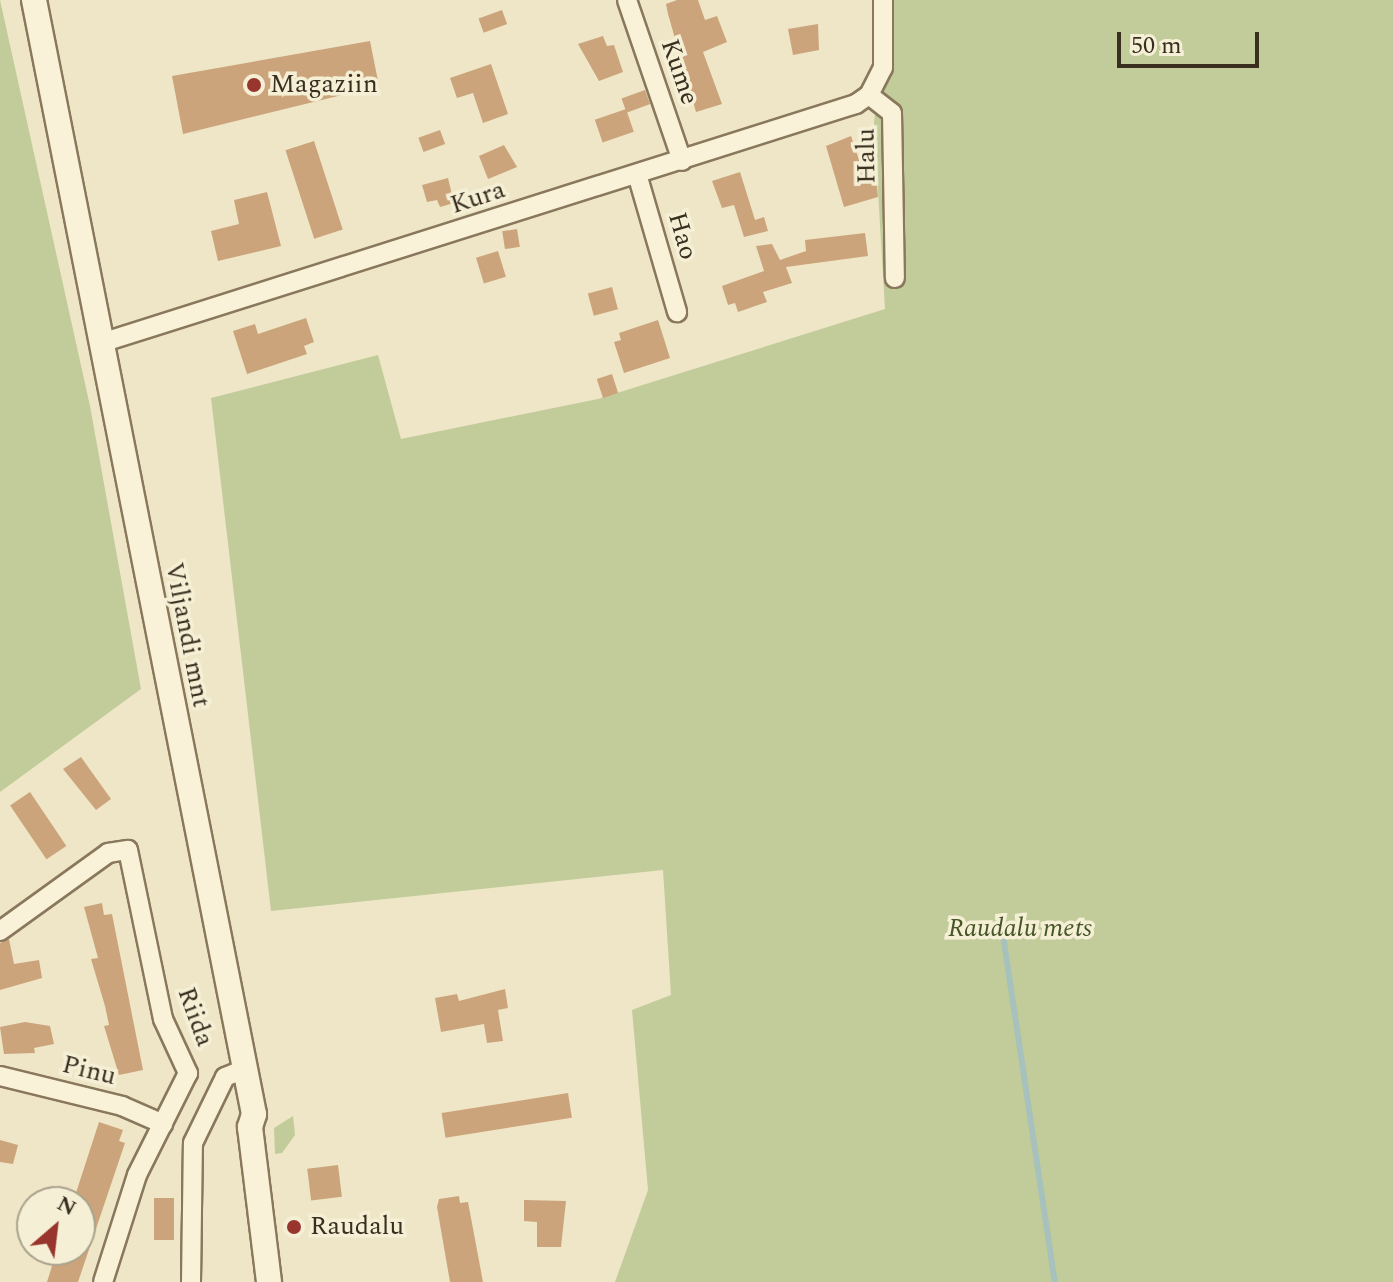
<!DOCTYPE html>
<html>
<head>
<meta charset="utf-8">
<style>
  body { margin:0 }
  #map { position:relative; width:1393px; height:1282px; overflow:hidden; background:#eee6c6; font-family:Spectral,serif }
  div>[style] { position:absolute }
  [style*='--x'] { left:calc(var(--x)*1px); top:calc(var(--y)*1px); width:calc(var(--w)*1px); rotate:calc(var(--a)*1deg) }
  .green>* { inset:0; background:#c2cc9a }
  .stream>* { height:6px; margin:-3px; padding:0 3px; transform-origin:3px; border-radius:3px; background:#a7c2bc }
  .building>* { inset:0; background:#cca47c; transform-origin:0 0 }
  .roads { filter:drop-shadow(2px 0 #89785c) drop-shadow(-2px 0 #89785c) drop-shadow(0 2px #89785c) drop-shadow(0 -2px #89785c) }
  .street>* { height:18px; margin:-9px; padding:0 9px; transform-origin:9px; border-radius:9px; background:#f9f2d9 }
  .secondary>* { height:24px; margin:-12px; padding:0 12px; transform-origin:12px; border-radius:12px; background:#f9f2d9 }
  .dots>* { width:22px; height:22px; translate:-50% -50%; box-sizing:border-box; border:4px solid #f5efd6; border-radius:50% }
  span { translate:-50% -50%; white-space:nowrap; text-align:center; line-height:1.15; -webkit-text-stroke:7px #f5efd6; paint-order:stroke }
  .street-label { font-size:26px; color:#3a2e1f }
  .poi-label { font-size:26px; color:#3a2e1f }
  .left { translate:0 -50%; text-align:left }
  .park-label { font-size:26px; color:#465626; font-style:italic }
  .north { position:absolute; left:16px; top:1186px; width:80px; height:80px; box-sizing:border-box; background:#f5efd6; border:2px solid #aaa28d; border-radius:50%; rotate:28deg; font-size:22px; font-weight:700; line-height:32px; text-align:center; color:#3a2e1f }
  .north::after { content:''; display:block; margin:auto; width:28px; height:36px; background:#98352c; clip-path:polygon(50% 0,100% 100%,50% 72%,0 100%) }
  .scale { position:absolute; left:1117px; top:32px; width:142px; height:36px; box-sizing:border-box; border:4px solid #3a2e1f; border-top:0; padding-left:10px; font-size:24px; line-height:28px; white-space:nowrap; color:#3a2e1f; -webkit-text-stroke:6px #f5efd6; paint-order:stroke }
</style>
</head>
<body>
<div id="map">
  <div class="green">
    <div style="clip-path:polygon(0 0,90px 406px,141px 689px,0 792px)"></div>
    <div style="clip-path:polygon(887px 0,1393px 0,1393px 1282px,615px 1282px,648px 1190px,632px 1010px,671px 995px,663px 870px,271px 911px,211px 398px,378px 355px,401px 439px,598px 399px,885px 309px,874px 123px)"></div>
    <div style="clip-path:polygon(293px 1116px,295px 1135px,282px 1153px,275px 1154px,274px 1128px)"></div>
  </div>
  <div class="stream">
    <div style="--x:1001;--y:922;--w:364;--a:81.5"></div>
  </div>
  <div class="building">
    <div style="clip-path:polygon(677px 0,698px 0,705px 20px,717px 16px,727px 42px,703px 52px,722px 104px,696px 112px,668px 14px,666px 4px)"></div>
    <div style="left:502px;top:10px;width:15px;height:25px;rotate:70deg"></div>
    <div style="clip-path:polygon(818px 24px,819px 50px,793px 55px,788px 29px)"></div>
    <div style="clip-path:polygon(603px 36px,607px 46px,614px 45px,623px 72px,599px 81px,578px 44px)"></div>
    <div style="clip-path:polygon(370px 41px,379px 86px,183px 134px,172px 76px)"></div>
    <div style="clip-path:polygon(491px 64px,508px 114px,483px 123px,473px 93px,457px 98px,450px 78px)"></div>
    <div style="left:645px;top:90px;width:15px;height:25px;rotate:70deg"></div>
    <div style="left:626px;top:109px;width:24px;height:33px;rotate:71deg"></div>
    <div style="left:440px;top:130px;width:15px;height:23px;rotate:70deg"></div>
    <div style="clip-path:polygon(851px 136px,866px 180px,876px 177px,878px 197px,844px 207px,826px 146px)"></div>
    <div style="left:314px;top:141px;width:93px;height:30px;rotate:72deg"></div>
    <div style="clip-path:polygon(504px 145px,517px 167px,488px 179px,479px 156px)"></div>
    <div style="clip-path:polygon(740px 172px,755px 220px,764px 217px,768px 231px,744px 237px,734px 205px,722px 208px,712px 181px)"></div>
    <div style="clip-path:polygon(448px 178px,454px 203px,440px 207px,437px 200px,427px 202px,422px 185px)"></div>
    <div style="clip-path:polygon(267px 192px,281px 246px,218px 261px,211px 231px,239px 224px,234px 200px)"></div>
    <div style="left:517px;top:229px;width:18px;height:15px;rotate:81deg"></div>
    <div style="clip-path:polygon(865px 233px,868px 256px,786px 267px,792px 283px,763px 292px,767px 302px,738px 312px,735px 303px,728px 305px,722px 286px,764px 271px,756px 246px,772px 244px,780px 260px,806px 251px,805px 240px)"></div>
    <div style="left:498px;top:251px;width:27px;height:23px;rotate:73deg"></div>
    <div style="left:612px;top:287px;width:23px;height:25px;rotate:75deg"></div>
    <div style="clip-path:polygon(306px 318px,314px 342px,304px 346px,307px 354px,247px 374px,233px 331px,255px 324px,258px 334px)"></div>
    <div style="clip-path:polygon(658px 320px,670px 358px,624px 373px,614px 342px,621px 340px,619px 333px)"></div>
    <div style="left:612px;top:374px;width:20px;height:16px;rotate:72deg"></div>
    <div style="clip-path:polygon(81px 757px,111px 799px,96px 810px,63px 769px)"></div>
    <div style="left:30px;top:792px;width:65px;height:24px;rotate:56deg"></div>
    <div style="clip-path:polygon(102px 903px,104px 915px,112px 914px,143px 1070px,119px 1075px,104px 1026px,109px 1025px,105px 1006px,91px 959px,98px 958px,84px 907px)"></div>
    <div style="clip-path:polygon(9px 939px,14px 964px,39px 960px,42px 978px,0 990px,0 943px)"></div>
    <div style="clip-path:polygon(505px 989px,508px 1008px,498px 1010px,503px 1041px,487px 1043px,484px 1024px,441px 1032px,435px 998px,457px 994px,459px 1001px)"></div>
    <div style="clip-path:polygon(25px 1022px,50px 1026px,54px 1044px,34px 1048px,35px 1053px,4px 1054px,0 1027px)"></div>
    <div style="left:568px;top:1093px;width:25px;height:128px;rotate:81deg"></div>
    <div style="clip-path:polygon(99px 1122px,123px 1130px,119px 1141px,125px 1143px,78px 1282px,47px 1282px,57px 1250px,80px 1250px,80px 1202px,73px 1202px)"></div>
    <div style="clip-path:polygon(0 1140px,18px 1145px,13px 1164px,0 1162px)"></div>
    <div style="left:338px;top:1165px;width:32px;height:31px;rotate:83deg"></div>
    <div style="clip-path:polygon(459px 1196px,460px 1203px,468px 1202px,483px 1282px,450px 1282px,437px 1207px,439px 1199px)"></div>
    <div style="left:154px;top:1198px;width:20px;height:42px"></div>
    <div style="clip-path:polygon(524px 1200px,566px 1201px,561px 1247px,537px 1247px,537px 1222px,524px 1221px)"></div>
  </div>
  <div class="roads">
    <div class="street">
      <div style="--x:627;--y:0;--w:170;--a:71.1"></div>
      <div style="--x:869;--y:95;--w:29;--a:38"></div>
      <div style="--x:892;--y:113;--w:165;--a:89"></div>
      <div style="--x:637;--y:174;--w:144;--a:73.8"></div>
      <div style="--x:101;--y:343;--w:792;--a:-17.57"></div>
      <div style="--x:856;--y:104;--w:16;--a:-35"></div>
      <div style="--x:869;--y:95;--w:30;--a:-63"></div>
      <div style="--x:883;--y:68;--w:68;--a:-90"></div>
      <div style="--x:0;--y:931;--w:133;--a:-35.8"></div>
      <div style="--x:108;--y:853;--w:20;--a:-9"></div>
      <div style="--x:128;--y:850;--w:173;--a:78.3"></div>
      <div style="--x:163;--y:1019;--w:60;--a:65.2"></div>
      <div style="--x:188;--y:1073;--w:114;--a:116.6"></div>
      <div style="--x:137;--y:1175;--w:112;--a:107.6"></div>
      <div style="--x:0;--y:1076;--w:126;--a:13.8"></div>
      <div style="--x:122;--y:1106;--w:45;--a:23.7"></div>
      <div style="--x:191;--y:1282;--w:139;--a:-89.2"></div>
      <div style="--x:193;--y:1143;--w:73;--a:-64.1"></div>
      <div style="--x:225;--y:1077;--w:22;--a:-22"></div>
    </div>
    <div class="secondary">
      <div style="--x:34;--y:0;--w:1136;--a:78.83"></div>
      <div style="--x:254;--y:1114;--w:14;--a:107"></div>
      <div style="--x:250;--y:1127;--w:156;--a:83"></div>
    </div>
  </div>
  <div class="dots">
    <div style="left:254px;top:85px;background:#98352c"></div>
    <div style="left:294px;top:1227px;background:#98352c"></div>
  </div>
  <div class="street-label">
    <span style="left:679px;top:72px;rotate:71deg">Kume</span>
    <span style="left:867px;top:156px;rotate:-91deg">Halu</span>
    <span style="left:478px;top:198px;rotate:-18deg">Kura</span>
    <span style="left:682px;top:236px;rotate:74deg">Hao</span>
    <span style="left:187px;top:635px;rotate:79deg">Viljandi mnt</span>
    <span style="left:195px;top:1017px;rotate:70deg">Riida</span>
    <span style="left:89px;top:1071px;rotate:14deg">Pinu</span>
  </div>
  <div class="poi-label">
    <span class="left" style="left:270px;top:85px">Magaziin</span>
    <span class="left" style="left:310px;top:1227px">Raudalu</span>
  </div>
  <div class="park-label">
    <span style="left:1020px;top:929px">Raudalu mets</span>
  </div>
  <div class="north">N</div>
  <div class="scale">50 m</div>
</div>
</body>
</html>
